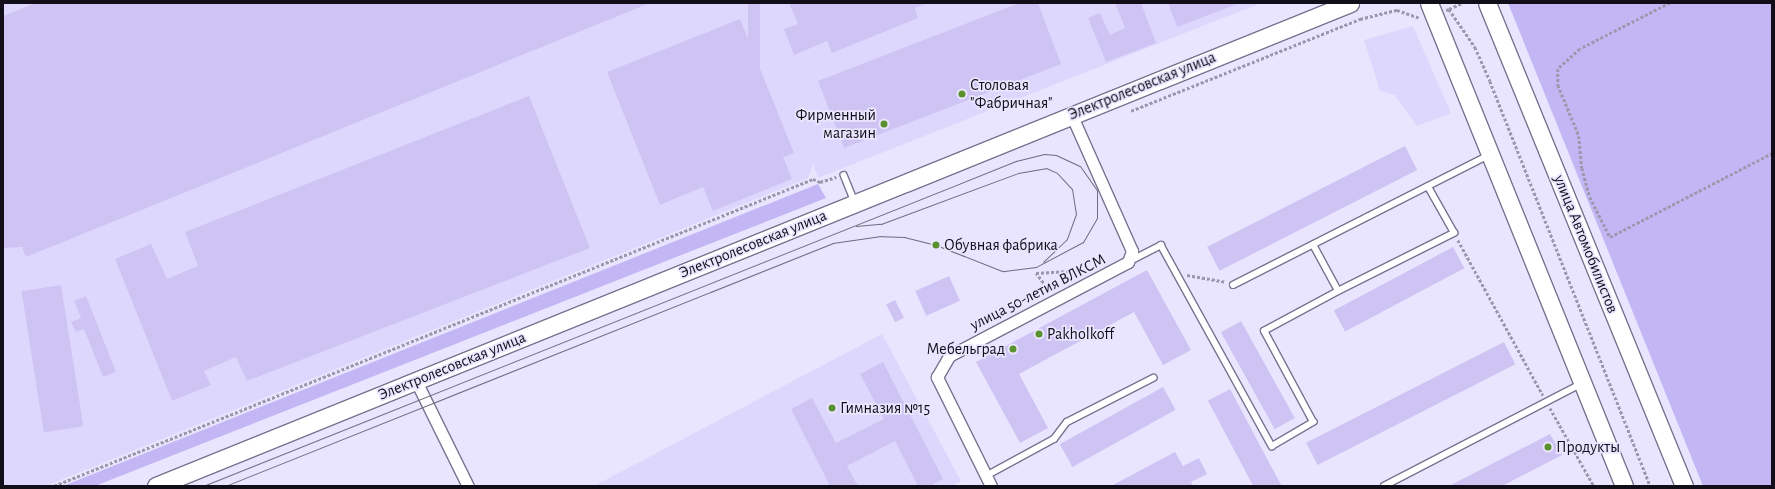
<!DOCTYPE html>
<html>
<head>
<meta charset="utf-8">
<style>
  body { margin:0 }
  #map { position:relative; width:1775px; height:489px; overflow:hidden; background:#eae5fe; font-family:"Alegreya Sans",sans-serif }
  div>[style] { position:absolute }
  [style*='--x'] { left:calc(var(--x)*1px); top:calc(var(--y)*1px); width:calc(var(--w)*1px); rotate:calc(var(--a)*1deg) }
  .built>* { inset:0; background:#ded7fd }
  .green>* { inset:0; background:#c3b6f4 }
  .building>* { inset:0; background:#cec4f4; transform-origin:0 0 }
  .path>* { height:2.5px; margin-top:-1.25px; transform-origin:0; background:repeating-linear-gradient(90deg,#9c98ac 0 3px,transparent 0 5px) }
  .roads { filter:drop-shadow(1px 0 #78738f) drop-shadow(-1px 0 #78738f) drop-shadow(0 1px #78738f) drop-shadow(0 -1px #78738f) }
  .lane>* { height:5.5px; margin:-2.75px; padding:0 2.75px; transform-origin:2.75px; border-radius:2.75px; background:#fff }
  .street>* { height:11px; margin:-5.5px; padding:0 5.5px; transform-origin:5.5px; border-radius:5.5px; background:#fff }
  .primary>* { height:17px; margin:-8.5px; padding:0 8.5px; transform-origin:8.5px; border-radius:8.5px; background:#fff }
  .tram>* { height:1px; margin:-0.5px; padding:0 0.5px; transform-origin:0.5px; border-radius:0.5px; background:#6f6b7c }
  .dots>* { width:11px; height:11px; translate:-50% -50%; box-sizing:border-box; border:2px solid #eae5fe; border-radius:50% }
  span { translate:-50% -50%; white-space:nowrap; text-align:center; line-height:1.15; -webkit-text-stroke:3.5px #eae5fe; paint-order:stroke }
  .poi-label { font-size:16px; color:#110e19 }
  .left { translate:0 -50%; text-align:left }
  .right { translate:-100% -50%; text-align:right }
  .street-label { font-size:16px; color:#110e19 }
  .frame { position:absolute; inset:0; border:4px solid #110e19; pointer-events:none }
</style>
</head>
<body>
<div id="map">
  <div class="built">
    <div style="clip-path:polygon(3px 3px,1261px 3px,818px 178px,813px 164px,808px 178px,46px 486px,3px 486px)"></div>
    <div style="clip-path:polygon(1413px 26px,1451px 113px,1417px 126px,1395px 95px,1380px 91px,1364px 40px)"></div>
    <div style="clip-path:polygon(882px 334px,961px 481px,952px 486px,594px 486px)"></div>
  </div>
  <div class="green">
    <div style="clip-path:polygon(1508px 3px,1772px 3px,1772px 486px,1703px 486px)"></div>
    <div style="clip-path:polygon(818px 184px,826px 198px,95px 486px,63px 486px)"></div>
  </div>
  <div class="building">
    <div style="clip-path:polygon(36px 3px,650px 3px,26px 257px,22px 247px,3px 248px,3px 16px)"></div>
    <div style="left:748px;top:3px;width:12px;height:178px"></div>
    <div style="clip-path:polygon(789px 3px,928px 3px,915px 8px,918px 18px,832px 53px,827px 41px,794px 55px,784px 29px,798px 24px)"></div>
    <div style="clip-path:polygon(1019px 3px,1038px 3px,1061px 64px,844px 148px,818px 81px)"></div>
    <div style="clip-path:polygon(1115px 3px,1141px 3px,1156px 43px,1106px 62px,1088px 18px,1100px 13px,1110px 35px,1125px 28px)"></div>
    <div style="clip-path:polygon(1168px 3px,1240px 3px,1177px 27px)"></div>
    <div style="clip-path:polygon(740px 19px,794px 153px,783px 157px,792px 179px,713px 211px,703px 187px,660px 205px,607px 72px)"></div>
    <div style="clip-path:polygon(529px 96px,590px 248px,247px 381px,236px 357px,204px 371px,211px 385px,172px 401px,115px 259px,151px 244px,167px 279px,198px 266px,185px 232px)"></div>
    <div style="left:1405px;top:146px;width:27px;height:222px;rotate:63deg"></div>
    <div style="left:1453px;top:247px;width:24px;height:135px;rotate:62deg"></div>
    <div style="clip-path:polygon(1147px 270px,1191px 350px,1163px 365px,1134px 312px,1019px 374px,1048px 428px,1020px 443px,976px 362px)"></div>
    <div style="left:949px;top:276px;width:27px;height:37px;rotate:66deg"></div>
    <div style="left:61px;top:285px;width:143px;height:40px;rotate:81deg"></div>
    <div style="clip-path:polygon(86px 296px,116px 372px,103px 377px,84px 329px,76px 332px,71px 322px,81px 318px,74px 301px)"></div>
    <div style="left:895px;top:300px;width:20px;height:10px;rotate:63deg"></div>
    <div style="left:1241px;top:321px;width:111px;height:23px;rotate:61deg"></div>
    <div style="left:1504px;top:342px;width:25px;height:222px;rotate:63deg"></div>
    <div style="clip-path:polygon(883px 362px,943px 479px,930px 486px,918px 486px,895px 441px,847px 466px,858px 486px,830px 486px,791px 409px,812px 398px,836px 443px,884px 419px,860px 374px)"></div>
    <div style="left:1163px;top:387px;width:26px;height:118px;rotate:61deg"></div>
    <div style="left:1230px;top:389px;width:110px;height:25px;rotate:62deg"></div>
    <div style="clip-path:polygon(1550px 434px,1562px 455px,1502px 486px,1449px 486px)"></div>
    <div style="clip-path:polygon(1175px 452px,1183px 466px,1199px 458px,1207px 474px,1191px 482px,1193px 486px,1111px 486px)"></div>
  </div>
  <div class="path">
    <div style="--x:1670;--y:3;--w:101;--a:152.9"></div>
    <div style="--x:1580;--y:49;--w:30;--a:138"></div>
    <div style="--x:1558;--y:69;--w:16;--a:90"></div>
    <div style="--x:1558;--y:85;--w:55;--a:67.6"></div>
    <div style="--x:1579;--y:136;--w:32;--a:85"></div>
    <div style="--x:1582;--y:168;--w:30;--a:75"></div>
    <div style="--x:1590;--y:197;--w:45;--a:63.4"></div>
    <div style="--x:1610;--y:237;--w:182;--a:-27.4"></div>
    <div style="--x:1449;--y:9;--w:14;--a:-25"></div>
    <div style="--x:1446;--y:10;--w:3;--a:-18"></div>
    <div style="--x:1449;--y:9;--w:46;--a:55.6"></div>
    <div style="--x:1475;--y:47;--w:37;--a:66"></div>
    <div style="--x:1490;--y:81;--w:435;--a:68.4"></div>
    <div style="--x:1131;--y:111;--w:247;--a:-21.9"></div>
    <div style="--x:1360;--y:19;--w:38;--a:-14"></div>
    <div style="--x:1397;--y:10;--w:24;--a:19"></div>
    <div style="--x:1458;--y:240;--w:177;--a:61.3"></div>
    <div style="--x:1187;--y:275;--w:39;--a:10"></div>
    <div style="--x:1049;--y:291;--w:22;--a:-126"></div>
    <div style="--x:1036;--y:273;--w:51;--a:-3.4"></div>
    <div style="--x:1550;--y:408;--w:90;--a:60.6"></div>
    <div style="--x:54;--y:486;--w:819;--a:-22.02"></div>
    <div style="--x:813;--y:179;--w:8;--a:23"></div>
    <div style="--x:820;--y:182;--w:17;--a:-17"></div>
  </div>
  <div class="roads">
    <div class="lane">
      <div style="--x:844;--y:175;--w:29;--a:68"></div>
      <div style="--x:1130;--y:261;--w:35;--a:-27"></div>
      <div style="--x:1161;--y:245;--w:230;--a:61.1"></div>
      <div style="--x:1272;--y:446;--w:48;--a:-30.3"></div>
      <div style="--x:1313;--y:422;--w:103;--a:-118.3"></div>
      <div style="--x:1264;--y:331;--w:84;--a:-28.4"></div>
      <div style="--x:1338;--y:291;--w:52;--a:-118.5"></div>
      <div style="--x:1233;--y:285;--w:287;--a:-26.9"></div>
      <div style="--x:1338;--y:291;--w:130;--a:-26.6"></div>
      <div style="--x:1454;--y:233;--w:53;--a:-119.5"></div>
      <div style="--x:986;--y:476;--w:77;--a:-28.6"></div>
      <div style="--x:1054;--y:439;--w:21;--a:-53"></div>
      <div style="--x:1067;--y:422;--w:97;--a:-27.1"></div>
      <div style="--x:1384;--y:486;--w:222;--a:-27.4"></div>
    </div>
    <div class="street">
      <div style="--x:416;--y:381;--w:117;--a:63.7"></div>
      <div style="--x:991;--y:486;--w:122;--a:-116.4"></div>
      <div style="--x:937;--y:377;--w:24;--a:-60"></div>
      <div style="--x:949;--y:356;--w:202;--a:-27.7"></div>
      <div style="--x:1128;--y:262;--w:12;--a:-70"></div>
      <div style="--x:1132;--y:251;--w:150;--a:-114"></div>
    </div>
    <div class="primary">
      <div style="--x:1429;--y:3;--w:521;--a:68.01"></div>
      <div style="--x:1487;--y:3;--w:522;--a:67.81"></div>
      <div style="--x:156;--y:486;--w:1288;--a:-22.02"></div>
    </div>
  </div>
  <div class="tram">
    <div style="--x:856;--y:226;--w:25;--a:-5"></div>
    <div style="--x:881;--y:224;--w:146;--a:-20.4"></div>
    <div style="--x:1018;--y:173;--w:28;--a:-10"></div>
    <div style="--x:1046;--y:168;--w:12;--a:24"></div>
    <div style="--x:1057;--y:173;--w:22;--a:47"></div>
    <div style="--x:1072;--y:189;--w:25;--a:81"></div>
    <div style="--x:1076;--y:214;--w:27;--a:110"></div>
    <div style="--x:1067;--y:239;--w:33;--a:136"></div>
    <div style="--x:203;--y:486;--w:876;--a:-21.79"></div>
    <div style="--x:1016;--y:161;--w:29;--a:-14"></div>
    <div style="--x:1044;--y:154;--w:12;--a:5"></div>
    <div style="--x:1056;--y:155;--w:26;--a:25"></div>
    <div style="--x:1080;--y:166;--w:29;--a:55"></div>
    <div style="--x:1097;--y:190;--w:28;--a:90"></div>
    <div style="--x:1097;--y:218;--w:28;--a:120"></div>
    <div style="--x:1083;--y:242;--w:53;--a:152"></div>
    <div style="--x:1036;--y:267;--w:34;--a:173"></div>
    <div style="--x:1002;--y:271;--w:71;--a:-158.5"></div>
    <div style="--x:936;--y:245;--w:32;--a:-166"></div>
    <div style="--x:905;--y:237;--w:24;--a:-178"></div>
    <div style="--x:881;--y:236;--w:49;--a:171.7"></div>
    <div style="--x:833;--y:243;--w:655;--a:158.21"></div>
  </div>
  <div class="dots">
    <div style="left:962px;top:94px;background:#59912e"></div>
    <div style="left:884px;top:124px;background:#59912e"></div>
    <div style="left:936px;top:245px;background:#59912e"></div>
    <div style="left:1039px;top:334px;background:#59912e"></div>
    <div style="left:1013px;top:349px;background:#59912e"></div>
    <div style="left:832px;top:408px;background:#59912e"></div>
    <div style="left:1548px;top:447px;background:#59912e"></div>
  </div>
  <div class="poi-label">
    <span class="left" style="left:970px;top:94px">Столовая<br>"Фабричная"</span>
    <span class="right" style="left:876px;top:124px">Фирменный<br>магазин</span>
    <span class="left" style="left:944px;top:245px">Обувная фабрика</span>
    <span class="left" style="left:1047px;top:334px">Pakholkoff</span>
    <span class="right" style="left:1005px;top:349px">Мебельград</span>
    <span class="left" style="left:840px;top:408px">Гимназия №15</span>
    <span class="left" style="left:1556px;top:447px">Продукты</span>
  </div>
  <div class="street-label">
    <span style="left:1142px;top:86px;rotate:-22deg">Электролесовская улица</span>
    <span style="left:753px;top:244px;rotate:-22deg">Электролесовская улица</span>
    <span style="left:1586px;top:244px;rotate:68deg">улица Автомобилистов</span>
    <span style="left:1038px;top:292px;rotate:-27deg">улица 50-летия ВЛКСМ</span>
    <span style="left:452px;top:366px;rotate:-22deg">Электролесовская улица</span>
  </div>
  <div class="frame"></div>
</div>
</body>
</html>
